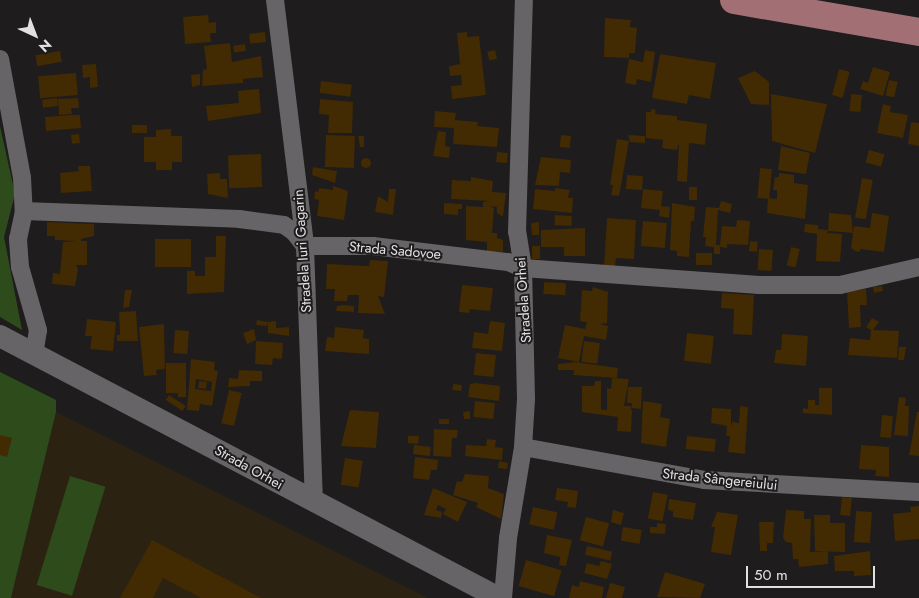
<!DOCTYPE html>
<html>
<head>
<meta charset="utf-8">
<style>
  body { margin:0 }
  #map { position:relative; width:919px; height:598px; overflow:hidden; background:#1e1c1d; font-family:Jost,sans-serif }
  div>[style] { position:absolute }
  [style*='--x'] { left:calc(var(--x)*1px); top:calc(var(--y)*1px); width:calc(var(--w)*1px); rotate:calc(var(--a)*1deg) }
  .education>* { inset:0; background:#2b2212 }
  .green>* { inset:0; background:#2e4c1b; transform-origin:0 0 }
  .building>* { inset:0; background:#422a02; transform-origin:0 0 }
  .round { border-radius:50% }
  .minor>* { height:18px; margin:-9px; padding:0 9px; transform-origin:9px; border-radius:9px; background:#676467 }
  .tertiary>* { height:22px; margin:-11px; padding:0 11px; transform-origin:11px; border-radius:11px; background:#676467 }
  .primary>* { height:28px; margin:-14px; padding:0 14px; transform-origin:14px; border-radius:14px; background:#a16f74 }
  span { translate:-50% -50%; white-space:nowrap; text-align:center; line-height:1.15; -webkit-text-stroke:4px #1e1c1d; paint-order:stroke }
  .street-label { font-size:14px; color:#e2e1e2 }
  .north { position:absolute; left:10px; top:10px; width:50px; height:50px; -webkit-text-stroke:4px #1e1c1d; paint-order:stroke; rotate:137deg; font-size:14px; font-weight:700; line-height:20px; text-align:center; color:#e2e1e2 }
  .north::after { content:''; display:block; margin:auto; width:18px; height:22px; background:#e2e1e2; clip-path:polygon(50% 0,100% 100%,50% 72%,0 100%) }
  .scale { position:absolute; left:746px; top:566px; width:129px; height:22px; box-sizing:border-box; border:2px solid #e2e1e2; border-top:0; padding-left:6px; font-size:15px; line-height:18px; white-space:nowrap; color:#e2e1e2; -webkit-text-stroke:4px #1e1c1d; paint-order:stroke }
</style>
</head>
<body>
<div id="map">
  <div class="education">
    <div style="clip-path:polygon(56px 412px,428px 598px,11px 598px)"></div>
  </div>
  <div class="green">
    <div style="clip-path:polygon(0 126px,15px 194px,4px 237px,22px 330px,0 317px)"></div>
    <div style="clip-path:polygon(0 372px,56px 400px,56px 412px,11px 598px,0 598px)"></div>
    <div style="left:70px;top:476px;width:37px;height:114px;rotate:17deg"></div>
  </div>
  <div class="building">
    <div style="clip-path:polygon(208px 15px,209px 23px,216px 22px,216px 33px,210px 33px,211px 42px,185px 44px,183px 17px)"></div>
    <div style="clip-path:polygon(605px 18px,631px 20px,630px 27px,637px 28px,635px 53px,629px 53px,629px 58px,604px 57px)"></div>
    <div style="left:265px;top:32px;width:10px;height:16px;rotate:84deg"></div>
    <div style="clip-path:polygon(467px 32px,467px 37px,479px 36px,486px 95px,452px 99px,451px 86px,462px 85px,461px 75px,450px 76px,449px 66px,460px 64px,457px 33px)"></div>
    <div style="clip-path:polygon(230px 43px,232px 62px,261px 56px,263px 77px,243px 79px,243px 83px,202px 86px,203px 70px,207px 69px,204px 46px)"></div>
    <div style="left:245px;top:44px;width:7px;height:12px;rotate:82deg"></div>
    <div style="left:495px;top:50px;width:9px;height:8px;rotate:77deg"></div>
    <div style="clip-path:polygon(645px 50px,655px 52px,651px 82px,637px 79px,636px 85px,625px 83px,629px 59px,643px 62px)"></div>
    <div style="left:60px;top:51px;width:11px;height:25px;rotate:80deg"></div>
    <div style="clip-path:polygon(660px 54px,716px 63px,710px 99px,689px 95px,687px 104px,652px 98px)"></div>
    <div style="clip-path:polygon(96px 64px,98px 87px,90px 88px,90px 77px,83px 78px,82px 65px)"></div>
    <div style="clip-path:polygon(873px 67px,890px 72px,883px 96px,860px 89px,863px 81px,868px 83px)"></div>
    <div style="left:839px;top:69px;width:11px;height:27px;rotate:15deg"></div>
    <div style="clip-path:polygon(755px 71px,769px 82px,769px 105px,751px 104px,738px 78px)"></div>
    <div style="left:76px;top:73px;width:22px;height:38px;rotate:85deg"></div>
    <div style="clip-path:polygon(200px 74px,200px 85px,192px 87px,191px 75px)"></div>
    <div style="left:889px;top:80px;width:9px;height:16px;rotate:13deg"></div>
    <div style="left:321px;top:81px;width:31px;height:12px;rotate:7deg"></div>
    <div style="clip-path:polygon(259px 89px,261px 113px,208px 121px,206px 106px,239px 103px,238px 91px)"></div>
    <div style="clip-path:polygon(771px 94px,827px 104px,815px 153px,772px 141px)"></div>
    <div style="left:851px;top:94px;width:11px;height:17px;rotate:5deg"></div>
    <div style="left:57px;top:98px;width:8px;height:15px;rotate:83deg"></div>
    <div style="clip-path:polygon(78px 98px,79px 108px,71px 108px,72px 114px,59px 115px,58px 99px)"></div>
    <div style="clip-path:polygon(320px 99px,353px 102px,352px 133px,328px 133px,329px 115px,319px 114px)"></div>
    <div style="clip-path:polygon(883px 104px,891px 106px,890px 112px,908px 115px,903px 138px,877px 133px)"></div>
    <div style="clip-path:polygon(651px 109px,656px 110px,655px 114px,677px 116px,677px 120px,707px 124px,705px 145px,689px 143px,687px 182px,677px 181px,679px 142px,677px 150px,662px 148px,663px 140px,646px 138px,646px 112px,651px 112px)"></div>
    <div style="clip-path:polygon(435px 111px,456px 113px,455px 120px,478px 122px,477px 126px,499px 128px,497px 147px,453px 144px,454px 128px,434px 127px)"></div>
    <div style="clip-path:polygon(72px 115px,80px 115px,81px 128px,46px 131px,45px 117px)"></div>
    <div style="clip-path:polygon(911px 122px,919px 123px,919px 146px,908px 144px)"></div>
    <div style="left:147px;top:125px;width:8px;height:15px;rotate:90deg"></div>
    <div style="clip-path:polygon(171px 129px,171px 136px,182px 136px,182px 162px,172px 162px,172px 170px,156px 170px,156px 162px,144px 162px,144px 137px,156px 137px,156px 130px)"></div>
    <div style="clip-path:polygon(438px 131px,446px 132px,445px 146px,450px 147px,449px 158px,433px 156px)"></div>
    <div style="left:79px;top:134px;width:9px;height:8px;rotate:84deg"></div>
    <div style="left:326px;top:135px;width:29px;height:32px;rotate:2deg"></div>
    <div style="left:561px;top:135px;width:10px;height:12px;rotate:6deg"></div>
    <div style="clip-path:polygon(628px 135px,645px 136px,645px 143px,630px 142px)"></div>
    <div style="clip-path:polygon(358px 136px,364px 136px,364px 147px,360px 147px)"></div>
    <div style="clip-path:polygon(617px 139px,629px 141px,619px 196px,611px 195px,613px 185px,610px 185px)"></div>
    <div style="clip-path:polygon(781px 146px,810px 153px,806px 174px,778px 170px)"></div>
    <div style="left:869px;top:150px;width:16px;height:13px;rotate:15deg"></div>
    <div style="left:497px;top:152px;width:11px;height:10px;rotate:5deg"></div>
    <div style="left:261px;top:154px;width:33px;height:33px;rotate:88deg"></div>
    <div style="clip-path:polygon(541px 157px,571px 160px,570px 173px,560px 172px,559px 186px,535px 185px)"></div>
    <div class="round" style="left:361px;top:158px;width:10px;height:10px"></div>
    <div style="clip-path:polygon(78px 166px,90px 166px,92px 191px,61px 193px,60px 173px,79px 171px)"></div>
    <div style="clip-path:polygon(313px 167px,337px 171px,335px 183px,312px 175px)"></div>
    <div style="left:760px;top:168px;width:12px;height:30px;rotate:5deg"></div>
    <div style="clip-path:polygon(220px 173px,220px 179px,227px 179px,228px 198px,208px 194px,207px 174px)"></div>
    <div style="clip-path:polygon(779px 173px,794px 175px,794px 183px,808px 185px,805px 219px,767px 213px,768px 198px,777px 199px,777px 190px,773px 190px,775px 177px,779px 177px)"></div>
    <div style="left:627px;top:175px;width:16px;height:14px;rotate:4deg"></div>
    <div style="clip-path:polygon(471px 177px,493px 181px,492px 192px,506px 193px,503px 217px,497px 213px,497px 207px,490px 206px,494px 208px,492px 233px,497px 233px,497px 238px,503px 240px,503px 252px,487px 251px,487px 242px,466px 240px,466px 206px,483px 207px,483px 202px,490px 201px,451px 199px,452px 180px,471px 181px)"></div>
    <div style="left:862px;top:178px;width:11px;height:40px;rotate:10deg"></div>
    <div style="clip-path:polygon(333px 186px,348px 191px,344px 220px,317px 216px,319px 200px,314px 199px,315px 191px,318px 192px,319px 188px,333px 190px)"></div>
    <div style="left:689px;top:187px;width:8px;height:13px"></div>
    <div style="clip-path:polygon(555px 188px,570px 190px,568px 198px,573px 198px,572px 213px,533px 209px,535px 189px,555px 191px)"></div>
    <div style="clip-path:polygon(389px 189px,396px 189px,393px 215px,375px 212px,378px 196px,388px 202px)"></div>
    <div style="clip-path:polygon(643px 189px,663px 191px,661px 206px,670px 207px,669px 218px,659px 216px,660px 210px,641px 208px)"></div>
    <div style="clip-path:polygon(721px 201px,732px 204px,730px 213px,718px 210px,716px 245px,720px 245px,722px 226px,736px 227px,737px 220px,750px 221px,748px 245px,727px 244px,727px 248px,720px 247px,720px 254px,714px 254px,714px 247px,705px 246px,706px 237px,703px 237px,706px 207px,719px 208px)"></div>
    <div style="clip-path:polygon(444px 203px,462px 204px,462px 209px,458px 209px,458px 215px,444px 214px)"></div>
    <div style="clip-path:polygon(672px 203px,695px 207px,694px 221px,691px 221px,689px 257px,677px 256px,677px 251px,670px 250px)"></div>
    <div style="clip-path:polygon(829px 213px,851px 215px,853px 233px,828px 231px)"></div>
    <div style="clip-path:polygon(872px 213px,889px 216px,884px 252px,860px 249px,860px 252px,855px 251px,851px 248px,854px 226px,870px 228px)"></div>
    <div style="left:555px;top:215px;width:17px;height:10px;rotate:3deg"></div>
    <div style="clip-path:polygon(607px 218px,636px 220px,634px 259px,616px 258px,615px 267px,604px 266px)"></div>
    <div style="left:643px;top:221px;width:24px;height:25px;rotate:5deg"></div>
    <div style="clip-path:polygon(47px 222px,94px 224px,94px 236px,81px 239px,81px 241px,87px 241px,87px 265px,76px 265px,78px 269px,75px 286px,52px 284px,53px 273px,60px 274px,63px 242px,76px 241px,55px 240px,55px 236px,47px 236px)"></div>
    <div style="clip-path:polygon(539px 222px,539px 235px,532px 235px,531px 223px)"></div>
    <div style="clip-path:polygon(805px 224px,818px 225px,818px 229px,828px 230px,827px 233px,842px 234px,840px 262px,816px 261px,817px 234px,804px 232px)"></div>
    <div style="clip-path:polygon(585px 228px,585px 256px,564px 256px,564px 247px,541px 247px,541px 230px)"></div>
    <div style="clip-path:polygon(216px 236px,226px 236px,224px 292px,187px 294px,187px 271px,195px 271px,195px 276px,205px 276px,205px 257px,216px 257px)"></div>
    <div style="left:155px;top:239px;width:36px;height:28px"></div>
    <div style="left:750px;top:241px;width:8px;height:10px;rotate:7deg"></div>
    <div style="left:532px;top:246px;width:8px;height:13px"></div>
    <div style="left:791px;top:247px;width:9px;height:19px;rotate:13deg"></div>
    <div style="left:759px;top:249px;width:14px;height:21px;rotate:4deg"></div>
    <div style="left:696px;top:253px;width:16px;height:12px"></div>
    <div style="clip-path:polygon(370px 260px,388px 261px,384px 297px,378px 296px,385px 314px,358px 313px,359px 295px,348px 295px,347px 301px,334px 301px,335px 289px,326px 289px,327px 264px,369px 266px)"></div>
    <div style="left:544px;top:282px;width:22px;height:12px;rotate:3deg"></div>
    <div style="clip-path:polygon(462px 285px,493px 288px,490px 311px,470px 309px,469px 313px,459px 312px)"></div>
    <div style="clip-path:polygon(882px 286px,883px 291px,874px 293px,873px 287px)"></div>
    <div style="clip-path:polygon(593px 287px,608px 292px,607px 323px,600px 324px,608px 326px,606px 340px,584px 336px,579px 362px,558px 358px,565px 325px,585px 329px,587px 322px,590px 323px,580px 321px,582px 290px,592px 291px)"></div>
    <div style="clip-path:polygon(866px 289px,867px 305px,860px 305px,861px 327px,849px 328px,847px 292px)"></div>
    <div style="clip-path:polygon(125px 290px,132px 290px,129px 307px,123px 308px)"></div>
    <div style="clip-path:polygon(722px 293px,754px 295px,752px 335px,733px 334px,734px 309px,721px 308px)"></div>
    <div style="clip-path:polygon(344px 305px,354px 306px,354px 312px,336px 311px,337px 306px)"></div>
    <div style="clip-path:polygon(136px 311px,138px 341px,117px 341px,117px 335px,120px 335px,119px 312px)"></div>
    <div style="clip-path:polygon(872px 318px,879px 322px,873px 330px,899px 331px,897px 358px,848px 355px,850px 338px,870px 340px,871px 330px,866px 327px)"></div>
    <div style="clip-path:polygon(87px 319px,116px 322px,113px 351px,90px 349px,92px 336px,85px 336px)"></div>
    <div style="clip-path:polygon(257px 320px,268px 322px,267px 326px,256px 325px)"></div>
    <div style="clip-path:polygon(276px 321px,276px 328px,289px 327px,289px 336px,268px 333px,268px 322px)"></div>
    <div style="clip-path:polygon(490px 321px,505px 323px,502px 351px,472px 348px,474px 332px,488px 334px)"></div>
    <div style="clip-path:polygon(164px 324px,165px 369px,156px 370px,157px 375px,144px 376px,139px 327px)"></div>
    <div style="clip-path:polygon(335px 327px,364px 330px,363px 338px,369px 339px,369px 354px,325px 351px,327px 337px,334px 338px)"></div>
    <div style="clip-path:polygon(254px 329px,256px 340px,247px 344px,243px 333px)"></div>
    <div style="left:175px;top:330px;width:14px;height:23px;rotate:4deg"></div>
    <div style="left:687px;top:333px;width:27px;height:28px;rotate:6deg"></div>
    <div style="clip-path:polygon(782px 334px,808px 336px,806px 366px,774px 363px,776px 350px,781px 350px)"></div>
    <div style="clip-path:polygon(256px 341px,283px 343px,282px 359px,273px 358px,272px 365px,255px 364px)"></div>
    <div style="left:584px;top:341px;width:16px;height:21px;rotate:7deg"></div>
    <div style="clip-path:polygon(899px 347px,906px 347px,904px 360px,898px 360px)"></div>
    <div style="left:476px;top:353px;width:20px;height:22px;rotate:6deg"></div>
    <div style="clip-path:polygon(evenodd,191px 359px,215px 362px,214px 370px,218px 371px,212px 406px,200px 404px,199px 411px,187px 410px,191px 359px,196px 379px,212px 382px,211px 391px,195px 389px,196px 379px)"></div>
    <div style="clip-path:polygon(575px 362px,618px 368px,617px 378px,573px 375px,574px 370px,558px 370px,558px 364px)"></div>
    <div style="clip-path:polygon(166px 363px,186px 363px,186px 397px,178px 397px,178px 393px,166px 393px)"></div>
    <div style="clip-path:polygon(239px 370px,262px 371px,262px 381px,250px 381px,250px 386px,228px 387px,229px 378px,238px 379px)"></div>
    <div style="clip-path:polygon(612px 378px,629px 379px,624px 406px,630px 406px,632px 411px,631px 432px,617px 431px,618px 417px,582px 412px,582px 386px,594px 386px,595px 381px,601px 381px,601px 409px,607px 410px,607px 388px,611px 389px)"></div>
    <div style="left:199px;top:381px;width:8px;height:7px;rotate:7deg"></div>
    <div style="clip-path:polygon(476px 383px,500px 386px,499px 401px,468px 397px,470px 384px)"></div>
    <div style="left:453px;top:384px;width:9px;height:6px;rotate:6deg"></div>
    <div style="clip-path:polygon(628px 387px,642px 387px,641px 409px,631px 408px,632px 403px,627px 403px)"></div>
    <div style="clip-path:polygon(819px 388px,832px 388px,832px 415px,803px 413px,803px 408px,808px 409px,808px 400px,815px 400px,815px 405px,819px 405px)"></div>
    <div style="left:229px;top:390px;width:13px;height:34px;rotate:13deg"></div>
    <div style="left:169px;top:395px;width:20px;height:6px;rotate:33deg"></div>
    <div style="clip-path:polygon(899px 397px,906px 398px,905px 406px,909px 406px,908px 436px,894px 435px)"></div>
    <div style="left:475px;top:401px;width:20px;height:16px;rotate:6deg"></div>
    <div style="clip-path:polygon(643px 401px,662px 404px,660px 417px,670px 419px,666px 447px,641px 443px)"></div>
    <div style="clip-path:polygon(740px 406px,748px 407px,745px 454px,728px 452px,730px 436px,726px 436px,727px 426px,711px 423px,712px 408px,731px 409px,731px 428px,732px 422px,739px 423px)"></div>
    <div style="clip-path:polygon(350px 410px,379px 412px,376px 448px,341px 446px)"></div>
    <div style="clip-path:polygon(470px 411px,470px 419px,464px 419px,463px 412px)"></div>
    <div style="clip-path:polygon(917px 412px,919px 412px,919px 456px,909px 455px)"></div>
    <div style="left:882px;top:415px;width:11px;height:22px;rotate:5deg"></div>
    <div style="left:449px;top:419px;width:5px;height:10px;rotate:90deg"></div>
    <div style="clip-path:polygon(434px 429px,458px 430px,457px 438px,452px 438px,451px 457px,433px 456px)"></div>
    <div style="clip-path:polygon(0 435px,12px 438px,7px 457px,0 455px)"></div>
    <div style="clip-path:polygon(408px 436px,419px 436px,418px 444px,408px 443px)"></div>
    <div style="left:687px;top:436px;width:29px;height:13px;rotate:6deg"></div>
    <div style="clip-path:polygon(487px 439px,496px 440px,495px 447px,503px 448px,502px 460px,465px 456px,466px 445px,486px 446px)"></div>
    <div style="left:414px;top:445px;width:17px;height:9px;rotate:7deg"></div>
    <div style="clip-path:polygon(861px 445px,889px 447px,889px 477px,875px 476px,876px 470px,859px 469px)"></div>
    <div style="clip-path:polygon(415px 457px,438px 460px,437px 470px,431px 470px,429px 480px,413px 478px)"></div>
    <div style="left:345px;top:458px;width:18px;height:27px;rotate:9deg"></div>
    <div style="clip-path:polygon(499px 461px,508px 463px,507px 469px,498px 468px)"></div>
    <div style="clip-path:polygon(465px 474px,489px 476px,488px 488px,504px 494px,501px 519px,476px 507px,478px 503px,453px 495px,457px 481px,462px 482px)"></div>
    <div style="clip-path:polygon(433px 488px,467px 502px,458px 522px,443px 514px,446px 509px,438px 505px,436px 510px,442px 512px,441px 518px,424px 515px)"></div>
    <div style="clip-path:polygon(557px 488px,578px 491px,576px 508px,567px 507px,568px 502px,555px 500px)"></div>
    <div style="left:653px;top:492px;width:15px;height:27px;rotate:11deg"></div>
    <div style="left:842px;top:497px;width:10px;height:18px;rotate:6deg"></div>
    <div style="clip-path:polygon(669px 499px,696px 503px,693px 520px,673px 517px,673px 511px,668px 510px)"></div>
    <div style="clip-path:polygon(919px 506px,919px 539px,895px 541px,893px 514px,911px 512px,910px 507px)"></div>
    <div style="left:533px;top:507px;width:25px;height:18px;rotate:12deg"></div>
    <div style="clip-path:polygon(613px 510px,624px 513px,621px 525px,611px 522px)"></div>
    <div style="clip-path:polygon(786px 510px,804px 511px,804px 519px,811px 519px,810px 552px,828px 551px,828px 564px,799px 567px,798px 559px,793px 559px,792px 543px,786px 542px,783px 538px)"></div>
    <div style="left:856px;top:511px;width:16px;height:31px;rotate:4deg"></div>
    <div style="clip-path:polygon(717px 512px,738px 515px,731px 555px,711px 552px,715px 527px,711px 527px)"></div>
    <div style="clip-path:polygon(814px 515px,830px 515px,830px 523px,845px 523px,845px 552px,815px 551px)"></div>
    <div style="left:586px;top:517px;width:24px;height:24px;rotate:15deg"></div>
    <div style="clip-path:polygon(759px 522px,774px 522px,773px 543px,767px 543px,767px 551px,760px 551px)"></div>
    <div style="clip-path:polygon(657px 523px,666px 524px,665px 534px,650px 533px,650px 527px,657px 527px)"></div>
    <div style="left:623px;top:527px;width:19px;height:14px;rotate:9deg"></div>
    <div style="clip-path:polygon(547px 535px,572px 540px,566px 566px,559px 565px,560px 557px,544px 553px)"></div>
    <div style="clip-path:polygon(152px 540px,237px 585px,261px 598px,201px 598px,163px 578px,153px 598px,120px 598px)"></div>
    <div style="left:587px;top:546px;width:26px;height:9px;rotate:13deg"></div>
    <div style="clip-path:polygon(870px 551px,871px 575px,854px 576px,854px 571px,835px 571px,834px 556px)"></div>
    <div style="left:526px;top:560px;width:37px;height:27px;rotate:16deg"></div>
    <div style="clip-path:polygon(601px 561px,612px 564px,607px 579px,584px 573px,587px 563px,599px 566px)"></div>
    <div style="clip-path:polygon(665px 572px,705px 584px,700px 598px,657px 597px)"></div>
    <div style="clip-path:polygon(580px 581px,604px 587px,602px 598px,569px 598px,572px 585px,579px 587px)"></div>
    <div style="clip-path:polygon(610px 583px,625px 587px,622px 598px,606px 598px)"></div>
  </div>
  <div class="minor">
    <div style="--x:275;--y:0;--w:248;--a:83"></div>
    <div style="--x:305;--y:246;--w:257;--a:88"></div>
    <div style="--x:0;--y:59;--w:121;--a:79.5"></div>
    <div style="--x:22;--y:178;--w:33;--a:87"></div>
    <div style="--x:24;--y:211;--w:29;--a:102"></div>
    <div style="--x:18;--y:239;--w:28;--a:86"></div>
    <div style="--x:20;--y:267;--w:66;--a:74.1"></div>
    <div style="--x:38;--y:330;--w:24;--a:99"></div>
    <div style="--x:24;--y:211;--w:215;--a:2.1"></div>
    <div style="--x:239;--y:219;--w:45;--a:7.6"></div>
    <div style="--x:284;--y:225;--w:12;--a:35"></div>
    <div style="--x:294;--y:232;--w:18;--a:52"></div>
    <div style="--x:305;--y:246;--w:68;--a:0"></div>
    <div style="--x:373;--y:246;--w:136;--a:6.8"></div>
    <div style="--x:508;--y:262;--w:16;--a:22"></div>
    <div style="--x:523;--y:268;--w:237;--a:4.1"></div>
    <div style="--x:759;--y:285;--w:81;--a:0"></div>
    <div style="--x:840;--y:285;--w:81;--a:-12.8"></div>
    <div style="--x:523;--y:447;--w:184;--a:10.3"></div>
    <div style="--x:704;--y:480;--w:215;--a:3.2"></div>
    <div style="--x:503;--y:598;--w:60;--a:-85.2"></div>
    <div style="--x:508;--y:538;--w:92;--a:-80.6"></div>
    <div style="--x:523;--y:447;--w:48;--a:-86.4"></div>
    <div style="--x:526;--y:399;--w:131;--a:-91.3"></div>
    <div style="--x:523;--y:268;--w:36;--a:-99"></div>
    <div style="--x:517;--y:232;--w:232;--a:-88.3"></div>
  </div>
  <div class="tertiary">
    <div style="--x:0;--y:336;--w:564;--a:27.7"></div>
  </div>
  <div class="primary">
    <div style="--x:734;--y:0;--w:188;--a:9.8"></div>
  </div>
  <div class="street-label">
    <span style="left:395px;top:250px;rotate:5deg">Strada Sadovoe</span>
    <span style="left:302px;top:251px;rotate:-94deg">Stradela Iuri Gagarin</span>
    <span style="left:523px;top:300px;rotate:-94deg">Stradela Orhei</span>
    <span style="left:249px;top:467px;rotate:29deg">Strada Orhei</span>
    <span style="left:720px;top:479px;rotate:6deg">Strada Sângereiului</span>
  </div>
  <div class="north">N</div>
  <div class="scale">50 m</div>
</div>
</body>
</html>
